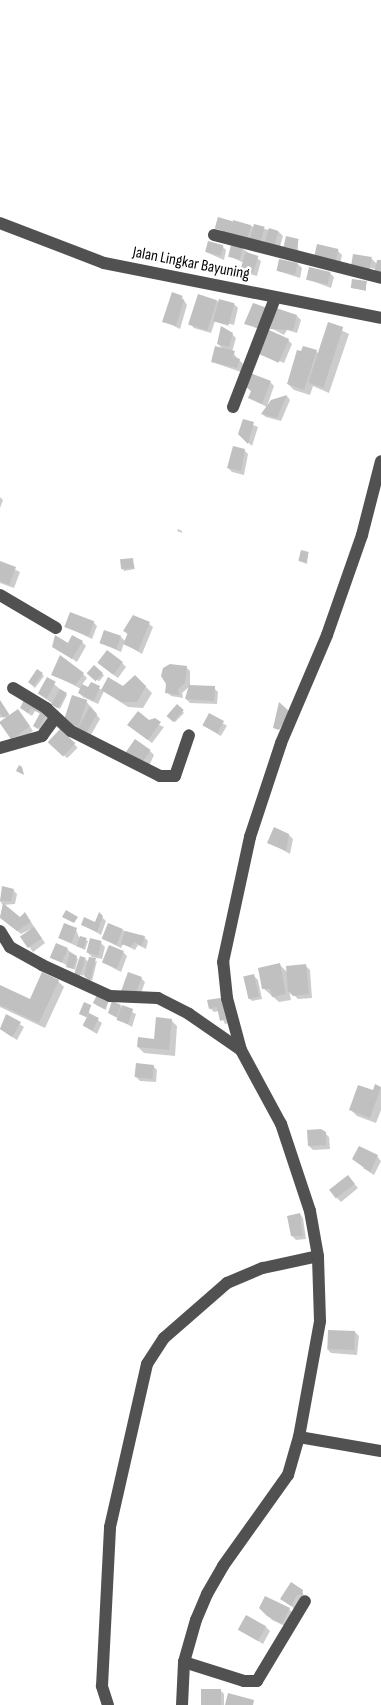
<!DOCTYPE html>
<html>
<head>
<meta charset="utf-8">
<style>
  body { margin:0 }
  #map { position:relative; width:381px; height:1705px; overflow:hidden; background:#fff; font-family:"Sofia Sans Condensed",sans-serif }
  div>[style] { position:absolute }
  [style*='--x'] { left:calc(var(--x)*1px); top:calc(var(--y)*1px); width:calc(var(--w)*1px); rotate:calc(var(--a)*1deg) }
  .shadow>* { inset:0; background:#0003; transform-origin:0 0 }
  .building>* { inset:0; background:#c0c0c0; transform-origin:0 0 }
  .minor>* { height:12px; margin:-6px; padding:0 6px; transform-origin:6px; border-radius:6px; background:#515151 }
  span { translate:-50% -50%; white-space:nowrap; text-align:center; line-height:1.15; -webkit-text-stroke:5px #fff; paint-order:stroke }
  .street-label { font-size:16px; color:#000 }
</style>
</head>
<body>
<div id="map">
  <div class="shadow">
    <div style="clip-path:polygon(231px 222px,279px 232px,283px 236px,279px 250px,220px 233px)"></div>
    <div style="clip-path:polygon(298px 240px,298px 251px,287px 248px)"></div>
    <div style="clip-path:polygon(222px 246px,226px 250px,224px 260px,206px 252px)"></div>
    <div style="clip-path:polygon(243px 249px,261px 261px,257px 276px,246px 273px,242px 269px,244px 263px,229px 256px)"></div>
    <div style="clip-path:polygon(338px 251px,342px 255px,340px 264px,320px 260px)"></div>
    <div style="clip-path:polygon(evenodd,354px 255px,371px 258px,377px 264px,381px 262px,381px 278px,375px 273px,356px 270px,352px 266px,354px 255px,355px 266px,376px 269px,376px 272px,355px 269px,355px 266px)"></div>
    <div style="clip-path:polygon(298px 264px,302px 268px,300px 278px,278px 271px)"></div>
    <div style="clip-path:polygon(330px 273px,334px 277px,331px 288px,307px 279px)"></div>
    <div style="clip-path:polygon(366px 282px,366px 291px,352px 288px)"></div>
    <div style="clip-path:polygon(172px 294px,182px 297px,187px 305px,180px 329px,164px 321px)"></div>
    <div style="clip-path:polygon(216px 301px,234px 304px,238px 308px,234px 325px,218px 321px,233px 328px,215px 321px,211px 333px,194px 328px,190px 324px)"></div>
    <div style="clip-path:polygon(254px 305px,264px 332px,246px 323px)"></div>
    <div style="clip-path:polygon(297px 316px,301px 320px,297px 333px,287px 330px,284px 335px,271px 328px)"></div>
    <div style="clip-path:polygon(329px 324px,349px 334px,329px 393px,313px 386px,310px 395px,294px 390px,288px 384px,316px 351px,319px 354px)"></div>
    <div style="clip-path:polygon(232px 334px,236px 338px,232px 352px,243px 364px,241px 372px,212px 362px,224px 350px,218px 344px)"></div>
    <div style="clip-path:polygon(288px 340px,292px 344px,284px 363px,261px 353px)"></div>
    <div style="clip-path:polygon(270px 382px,274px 386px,267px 406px,272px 401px,287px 396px,290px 400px,281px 421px,266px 417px,262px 414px,267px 407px,249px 398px)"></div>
    <div style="clip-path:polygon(244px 421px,258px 427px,252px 446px,239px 434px)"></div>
    <div style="clip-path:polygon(244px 450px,248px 454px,244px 475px,232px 472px,228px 468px)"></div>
    <div style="clip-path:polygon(0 497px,3px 500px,0 508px)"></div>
    <div style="clip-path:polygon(178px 529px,182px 531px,182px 533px,177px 531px)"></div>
    <div style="clip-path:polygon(308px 554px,307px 564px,299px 561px)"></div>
    <div style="clip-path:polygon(132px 559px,135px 569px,124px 571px,123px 569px)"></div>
    <div style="clip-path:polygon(0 562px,20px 572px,14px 588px,0 583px)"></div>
    <div style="clip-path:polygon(93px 622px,97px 626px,92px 639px,65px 626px)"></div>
    <div style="clip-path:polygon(149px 624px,153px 627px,142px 654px,124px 643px,121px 652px,101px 643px,121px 637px,126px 642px,128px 635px,124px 631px)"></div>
    <div style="clip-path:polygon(55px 637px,68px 644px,82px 642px,86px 646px,77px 662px,54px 647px)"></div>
    <div style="clip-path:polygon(122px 663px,126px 667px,118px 678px,103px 667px)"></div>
    <div style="left:94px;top:667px;width:13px;height:8px;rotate:39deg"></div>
    <div style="clip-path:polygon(186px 667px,190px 671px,190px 686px,182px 693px,183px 698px,171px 696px,167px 692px)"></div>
    <div style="clip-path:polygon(38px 670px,44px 676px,35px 688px,29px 682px)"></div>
    <div style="clip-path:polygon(53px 674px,83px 674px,87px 678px,81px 686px,89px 689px,91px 684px,102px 690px,124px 688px,135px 676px,152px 693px,143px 708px,128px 707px,104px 691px,98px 704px,83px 697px,79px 693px,81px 689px)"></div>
    <div style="clip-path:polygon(48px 679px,67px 695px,60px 709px,39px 694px)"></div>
    <div style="clip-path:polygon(214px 688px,218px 692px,217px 704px,190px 703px,186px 699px)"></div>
    <div style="clip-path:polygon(0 701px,10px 716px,22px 715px,33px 731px,17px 743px,7px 719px,4px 716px,0 718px)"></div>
    <div style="clip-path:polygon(86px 701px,100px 719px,88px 740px,68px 724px)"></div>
    <div style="clip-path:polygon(25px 702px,50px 718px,43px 732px,35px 726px,41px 714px,35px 711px,32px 716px,26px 712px,22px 708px)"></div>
    <div style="left:177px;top:706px;width:10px;height:13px;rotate:45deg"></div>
    <div style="left:209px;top:715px;width:21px;height:12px;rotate:31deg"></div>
    <div style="clip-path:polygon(149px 721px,164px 727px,152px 743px,133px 729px)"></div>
    <div style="left:60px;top:730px;width:25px;height:15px;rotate:45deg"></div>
    <div style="clip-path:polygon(150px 751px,154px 755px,148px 768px,127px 753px)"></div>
    <div style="clip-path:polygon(289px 835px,293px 839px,290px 854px,269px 842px)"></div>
    <div style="clip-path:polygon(13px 890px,17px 894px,15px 904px,3px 905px,0 901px)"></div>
    <div style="clip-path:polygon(3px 905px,21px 919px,25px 913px,45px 943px,33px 952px,22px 937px,31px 929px,21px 934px,0 917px)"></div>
    <div style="clip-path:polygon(99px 914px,106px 921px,101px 935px,82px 924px,95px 923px)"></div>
    <div style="clip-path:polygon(65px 924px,76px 930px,79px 937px,88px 941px,85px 950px,59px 938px)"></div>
    <div style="clip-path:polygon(122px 930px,144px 937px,148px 941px,146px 949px,138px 945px,135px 950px,123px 944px,121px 948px,103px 939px)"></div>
    <div style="clip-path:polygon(101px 943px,105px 947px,102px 959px,92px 957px,88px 953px)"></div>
    <div style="clip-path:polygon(67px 949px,78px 959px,75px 970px,52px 957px)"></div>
    <div style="clip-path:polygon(123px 952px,127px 956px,121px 972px,104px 963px)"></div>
    <div style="clip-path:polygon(86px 959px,89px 963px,97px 961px,92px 981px,84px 974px,83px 976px,76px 973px)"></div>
    <div style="clip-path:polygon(279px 964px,288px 973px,306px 966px,310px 970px,312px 998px,298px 999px,289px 990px,291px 1000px,279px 1002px,263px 988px)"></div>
    <div style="clip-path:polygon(254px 976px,258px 980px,262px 999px,252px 1001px,248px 997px)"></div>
    <div style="clip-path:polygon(141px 978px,145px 982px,140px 996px,125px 998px)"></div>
    <div style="clip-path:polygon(58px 981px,64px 987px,45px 1028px,0 1007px,0 986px,31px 1000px)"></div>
    <div style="clip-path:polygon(108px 1002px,106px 1010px,96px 1005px)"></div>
    <div style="clip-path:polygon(223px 1002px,230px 1023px,225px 1024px,219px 1011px,214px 1012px,210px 1008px)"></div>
    <div style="clip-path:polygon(90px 1006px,89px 1014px,102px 1023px,97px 1034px,84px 1026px,88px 1018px,82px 1015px)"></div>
    <div style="clip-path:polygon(120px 1006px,136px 1014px,132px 1027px,109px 1013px)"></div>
    <div style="clip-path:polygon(6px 1016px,24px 1027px,17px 1040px,0 1029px)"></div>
    <div style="clip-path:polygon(171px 1020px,177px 1026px,175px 1056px,144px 1053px,138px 1047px,156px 1040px)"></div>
    <div style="clip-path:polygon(153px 1066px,157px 1070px,156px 1082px,140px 1081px,136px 1077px)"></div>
    <div style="clip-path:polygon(376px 1086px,381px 1088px,381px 1110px,376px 1123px,357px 1116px,351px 1110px,374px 1092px)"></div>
    <div style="clip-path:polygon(325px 1133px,329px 1137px,330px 1149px,313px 1150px,309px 1146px)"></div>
    <div style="clip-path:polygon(377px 1156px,381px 1161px,374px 1175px,363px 1168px)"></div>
    <div style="clip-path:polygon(351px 1180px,358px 1188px,341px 1202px,337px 1198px)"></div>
    <div style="clip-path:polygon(300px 1214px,303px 1218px,306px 1239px,296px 1240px,292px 1236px)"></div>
    <div style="clip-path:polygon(355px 1332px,359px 1336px,357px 1355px,331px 1353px,327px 1349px)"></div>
    <div style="clip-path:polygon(302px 1591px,305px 1599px,295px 1609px,282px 1599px)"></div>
    <div style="clip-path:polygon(261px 1608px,289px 1609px,293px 1613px,287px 1627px,272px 1620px)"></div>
    <div style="clip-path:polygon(266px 1627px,270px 1631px,263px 1644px,239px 1629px)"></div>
    <div style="clip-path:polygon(220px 1690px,224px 1694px,224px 1705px,202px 1705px)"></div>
  </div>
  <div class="building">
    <div style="left:218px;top:217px;width:15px;height:12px;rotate:16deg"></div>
    <div style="left:233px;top:220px;width:19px;height:17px;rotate:16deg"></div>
    <div style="left:254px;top:224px;width:11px;height:16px;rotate:15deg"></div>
    <div style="left:269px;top:228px;width:10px;height:16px;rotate:17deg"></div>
    <div style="left:286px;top:236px;width:13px;height:11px;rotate:13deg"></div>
    <div style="left:208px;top:241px;width:16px;height:11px;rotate:15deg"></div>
    <div style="left:317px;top:244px;width:22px;height:12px;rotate:13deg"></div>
    <div style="left:231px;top:245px;width:12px;height:12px;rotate:14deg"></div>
    <div style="left:246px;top:252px;width:13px;height:18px;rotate:18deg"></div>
    <div style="left:353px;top:254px;width:19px;height:13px;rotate:9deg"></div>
    <div style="left:279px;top:259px;width:19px;height:12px;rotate:12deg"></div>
    <div style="clip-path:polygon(377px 260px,381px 260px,381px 275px,374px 274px)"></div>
    <div style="left:309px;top:267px;width:22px;height:13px;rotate:13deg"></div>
    <div style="left:352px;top:279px;width:15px;height:9px;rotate:8deg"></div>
    <div style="clip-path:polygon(172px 292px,183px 296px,180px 299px,184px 300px,176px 326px,162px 322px)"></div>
    <div style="left:198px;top:294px;width:20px;height:32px;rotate:18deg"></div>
    <div style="left:219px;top:299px;width:16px;height:23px;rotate:15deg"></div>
    <div style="clip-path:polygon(253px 303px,267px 308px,261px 329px,244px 324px)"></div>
    <div style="clip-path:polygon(276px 308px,297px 315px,293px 330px,270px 329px)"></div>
    <div style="left:328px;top:322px;width:16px;height:64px;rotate:18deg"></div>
    <div style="clip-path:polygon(221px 326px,233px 333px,229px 347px,217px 344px)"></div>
    <div style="left:269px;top:330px;width:22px;height:26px;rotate:24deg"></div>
    <div style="clip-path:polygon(215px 346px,235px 351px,233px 357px,240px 359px,237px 368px,211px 362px)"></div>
    <div style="clip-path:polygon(303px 346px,317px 350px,304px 390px,287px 384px,297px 350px,301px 351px)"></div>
    <div style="clip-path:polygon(250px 373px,271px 381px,262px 404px,248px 398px,251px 391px,245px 386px)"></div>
    <div style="clip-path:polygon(287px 395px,277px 418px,261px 414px,271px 400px)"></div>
    <div style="clip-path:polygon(243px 419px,254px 422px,248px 444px,238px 434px)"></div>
    <div style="clip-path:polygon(233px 446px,245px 449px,241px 471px,227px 468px)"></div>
    <div style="left:301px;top:550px;width:8px;height:11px;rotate:14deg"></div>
    <div style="left:133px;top:558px;width:10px;height:13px;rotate:84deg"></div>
    <div style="clip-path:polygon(0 561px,16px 567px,9px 585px,0 581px)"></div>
    <div style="left:70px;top:612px;width:26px;height:16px;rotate:21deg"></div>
    <div style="clip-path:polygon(133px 615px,150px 622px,138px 651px,123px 644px,128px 633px,123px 631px)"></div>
    <div style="left:104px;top:630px;width:18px;height:14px;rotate:19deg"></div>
    <div style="clip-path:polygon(55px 635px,68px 643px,72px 635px,83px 641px,72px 659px,52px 647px)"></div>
    <div style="left:107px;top:650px;width:20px;height:16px;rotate:37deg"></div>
    <div style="clip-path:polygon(60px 655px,84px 673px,75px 685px,51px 675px)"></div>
    <div style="clip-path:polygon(170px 664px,187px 666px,185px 683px,178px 689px,179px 695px,165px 693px,166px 684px,161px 676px,163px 668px)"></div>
    <div style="left:94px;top:665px;width:12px;height:11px;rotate:42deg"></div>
    <div style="left:37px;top:669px;width:7px;height:16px;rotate:34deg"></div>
    <div style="clip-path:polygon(135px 675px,146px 686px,137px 702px,121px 702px,101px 690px,108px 677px,123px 686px)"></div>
    <div style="left:47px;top:677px;width:10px;height:19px;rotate:29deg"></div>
    <div style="clip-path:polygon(91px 682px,100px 686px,94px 701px,78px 693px,82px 684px,88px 687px)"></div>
    <div style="clip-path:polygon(189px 685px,215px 686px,214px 701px,185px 699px)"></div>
    <div style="left:60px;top:689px;width:8px;height:18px;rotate:30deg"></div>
    <div style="left:72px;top:695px;width:16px;height:28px;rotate:18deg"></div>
    <div style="clip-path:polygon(0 700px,9px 714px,3px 718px,0 713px)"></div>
    <div style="clip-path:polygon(24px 700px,47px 713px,38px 729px,33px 726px,40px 713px,31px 708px,28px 713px,20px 708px)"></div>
    <div style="clip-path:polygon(279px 702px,290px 712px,279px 730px,273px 728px)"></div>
    <div style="left:177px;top:704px;width:9px;height:16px;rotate:41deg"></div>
    <div style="clip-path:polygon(90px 706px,97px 714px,84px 737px,76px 732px)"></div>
    <div style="left:18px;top:709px;width:21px;height:23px;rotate:55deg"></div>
    <div style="clip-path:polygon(138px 711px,149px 720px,155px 718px,161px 722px,148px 740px,127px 725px)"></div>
    <div style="left:209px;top:713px;width:17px;height:14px;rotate:28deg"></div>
    <div style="left:60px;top:729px;width:21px;height:18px;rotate:43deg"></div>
    <div style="left:135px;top:739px;width:19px;height:17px;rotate:35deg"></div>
    <div style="clip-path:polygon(19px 765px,22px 767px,24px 775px,16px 771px)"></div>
    <div style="clip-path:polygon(274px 827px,289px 834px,286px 851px,267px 843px)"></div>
    <div style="clip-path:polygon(2px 886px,14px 889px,11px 901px,0 901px)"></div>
    <div style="clip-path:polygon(3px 903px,20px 917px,25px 912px,31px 922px,17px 931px,0 918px)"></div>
    <div style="clip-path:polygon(66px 910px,78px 917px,74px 923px,62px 917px)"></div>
    <div style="clip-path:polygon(99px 912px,103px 916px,97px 932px,81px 925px,84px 917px,95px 922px)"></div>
    <div style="left:64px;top:923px;width:14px;height:16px;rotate:21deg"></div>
    <div style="left:108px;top:923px;width:16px;height:17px;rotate:22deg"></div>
    <div style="left:34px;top:927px;width:14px;height:17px;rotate:56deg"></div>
    <div style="clip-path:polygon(125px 931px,145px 936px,142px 946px,134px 942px,131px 947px,121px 944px)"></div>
    <div style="left:80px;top:936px;width:7px;height:11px;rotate:16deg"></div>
    <div style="left:90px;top:938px;width:12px;height:15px;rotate:14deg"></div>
    <div style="left:56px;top:943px;width:13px;height:16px;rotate:23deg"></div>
    <div style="left:109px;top:945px;width:16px;height:19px;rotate:22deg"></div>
    <div style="clip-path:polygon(70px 952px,77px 956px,73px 969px,66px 967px)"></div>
    <div style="left:80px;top:956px;width:6px;height:19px;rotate:18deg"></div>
    <div style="clip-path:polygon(89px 957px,96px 958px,90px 981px,84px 976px)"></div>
    <div style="clip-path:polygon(280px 963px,286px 994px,272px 997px,270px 989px,262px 989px,258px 968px)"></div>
    <div style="clip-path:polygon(306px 964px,309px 994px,293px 996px,288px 991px,286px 966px)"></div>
    <div style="clip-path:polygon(42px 972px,59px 980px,39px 1023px,0 1005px,0 985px,30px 999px)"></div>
    <div style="clip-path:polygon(128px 972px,142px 977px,136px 992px,120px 994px)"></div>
    <div style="left:254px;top:974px;width:23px;height:11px;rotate:77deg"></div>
    <div style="left:97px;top:995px;width:13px;height:9px;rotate:27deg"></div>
    <div style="clip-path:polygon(220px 998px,224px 1001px,227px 1019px,220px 1021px,217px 1007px,209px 1009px,207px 1000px)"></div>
    <div style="clip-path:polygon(112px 1001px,121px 1005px,116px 1017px,108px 1013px)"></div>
    <div style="left:84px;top:1002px;width:8px;height:13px;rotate:23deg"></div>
    <div style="left:122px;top:1005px;width:12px;height:16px;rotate:20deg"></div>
    <div style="left:89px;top:1013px;width:11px;height:14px;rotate:27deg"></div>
    <div style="clip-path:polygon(6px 1014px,21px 1022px,12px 1037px,0 1029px)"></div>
    <div style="clip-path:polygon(156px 1017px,172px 1019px,169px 1050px,137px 1047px,138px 1037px,154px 1039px)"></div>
    <div style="left:136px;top:1063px;width:18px;height:14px;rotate:6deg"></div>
    <div style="clip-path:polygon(375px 1084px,381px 1087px,370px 1118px,349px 1110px,358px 1085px,373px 1090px)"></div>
    <div style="clip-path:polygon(321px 1129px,326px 1132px,326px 1145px,308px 1146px,307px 1130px)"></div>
    <div style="clip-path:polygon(359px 1146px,378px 1155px,370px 1172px,352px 1159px)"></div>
    <div style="left:348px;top:1175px;width:11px;height:24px;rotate:52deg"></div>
    <div style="clip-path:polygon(300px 1213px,303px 1236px,291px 1236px,287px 1216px)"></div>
    <div style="left:328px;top:1330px;width:27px;height:19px;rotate:2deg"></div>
    <div style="clip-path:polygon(291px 1582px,303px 1590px,302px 1595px,297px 1595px,291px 1606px,280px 1599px)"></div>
    <div style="clip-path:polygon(265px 1596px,290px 1608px,282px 1624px,267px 1616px,259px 1608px)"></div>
    <div style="left:246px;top:1615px;width:23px;height:17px;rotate:29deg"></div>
    <div style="left:201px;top:1689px;width:20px;height:16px"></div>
    <div style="clip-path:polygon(228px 1693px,254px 1700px,253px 1705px,225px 1705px)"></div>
  </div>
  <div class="minor">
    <div style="--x:0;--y:223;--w:111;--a:21"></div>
    <div style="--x:104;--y:263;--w:282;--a:11.2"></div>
    <div style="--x:214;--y:235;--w:172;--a:14.4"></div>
    <div style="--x:233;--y:407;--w:117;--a:-68.9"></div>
    <div style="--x:0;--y:595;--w:65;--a:30.5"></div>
    <div style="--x:13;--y:688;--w:39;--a:31"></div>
    <div style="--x:46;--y:708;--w:34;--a:43"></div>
    <div style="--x:71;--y:731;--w:100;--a:26.8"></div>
    <div style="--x:160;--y:776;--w:15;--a:0"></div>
    <div style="--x:175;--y:776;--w:43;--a:-71.1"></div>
    <div style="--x:0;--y:748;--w:44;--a:-15.9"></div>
    <div style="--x:42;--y:736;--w:22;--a:-54"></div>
    <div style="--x:0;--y:931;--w:19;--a:58"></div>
    <div style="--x:10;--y:947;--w:37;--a:29"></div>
    <div style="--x:42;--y:965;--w:75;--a:24.5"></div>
    <div style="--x:110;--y:996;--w:48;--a:2.4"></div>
    <div style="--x:158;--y:998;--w:35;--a:27"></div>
    <div style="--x:189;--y:1014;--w:63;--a:34.7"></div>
    <div style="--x:299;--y:1437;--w:83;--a:9.7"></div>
    <div style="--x:184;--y:1662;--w:63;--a:17.6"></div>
    <div style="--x:244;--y:1681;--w:13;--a:0"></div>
    <div style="--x:257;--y:1681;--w:93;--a:-59"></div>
    <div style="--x:108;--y:1705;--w:20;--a:-108"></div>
    <div style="--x:102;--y:1686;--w:159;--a:-87.1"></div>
    <div style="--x:110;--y:1527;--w:167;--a:-77.2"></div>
    <div style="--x:147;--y:1364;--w:31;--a:-57"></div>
    <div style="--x:164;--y:1338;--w:84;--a:-41.1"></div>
    <div style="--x:227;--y:1283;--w:39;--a:-23"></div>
    <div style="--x:263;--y:1268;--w:56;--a:-12.3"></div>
    <div style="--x:182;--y:1705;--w:43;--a:-87.3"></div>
    <div style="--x:184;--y:1662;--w:44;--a:-74.1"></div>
    <div style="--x:196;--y:1620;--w:28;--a:-67"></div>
    <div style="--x:207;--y:1594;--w:32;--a:-60"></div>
    <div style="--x:223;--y:1566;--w:112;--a:-54.5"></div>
    <div style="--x:288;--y:1475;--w:40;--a:-74"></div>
    <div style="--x:299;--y:1437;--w:118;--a:-79.7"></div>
    <div style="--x:320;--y:1321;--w:65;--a:-91.8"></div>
    <div style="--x:318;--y:1256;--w:46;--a:-100.1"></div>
    <div style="--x:310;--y:1211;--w:92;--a:-108.4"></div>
    <div style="--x:281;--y:1124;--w:84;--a:-118.4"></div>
    <div style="--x:241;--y:1050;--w:54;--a:-105.1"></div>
    <div style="--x:227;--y:998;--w:36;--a:-96"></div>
    <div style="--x:223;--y:962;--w:128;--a:-77.8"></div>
    <div style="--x:250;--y:837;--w:99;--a:-71.7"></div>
    <div style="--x:281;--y:743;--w:117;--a:-66.9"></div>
    <div style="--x:327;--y:635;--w:106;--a:-70.7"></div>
    <div style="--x:362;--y:535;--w:76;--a:-75.6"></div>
  </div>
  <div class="street-label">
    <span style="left:191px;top:264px;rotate:11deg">Jalan Lingkar Bayuning</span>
  </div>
</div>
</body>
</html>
